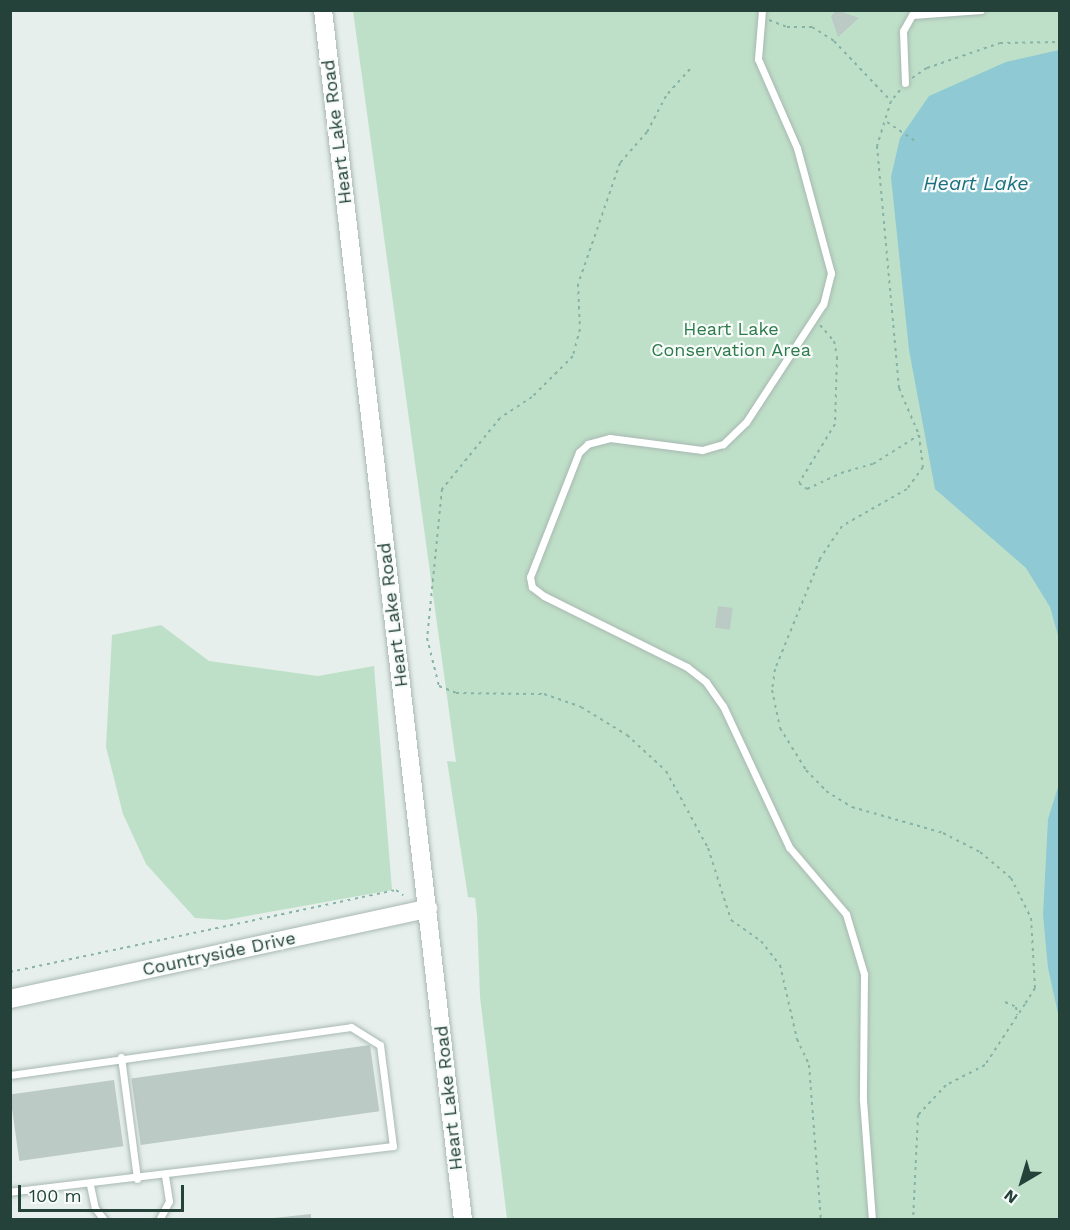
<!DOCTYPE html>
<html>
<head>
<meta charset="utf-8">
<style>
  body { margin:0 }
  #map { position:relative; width:1070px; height:1230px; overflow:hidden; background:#e6efeb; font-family:"Work Sans",sans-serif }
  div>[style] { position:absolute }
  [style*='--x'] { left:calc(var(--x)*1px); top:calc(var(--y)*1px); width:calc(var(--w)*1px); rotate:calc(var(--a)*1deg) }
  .green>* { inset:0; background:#bfe0c8 }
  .water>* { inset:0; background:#8ec9d4 }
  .building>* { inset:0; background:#bbcac4; transform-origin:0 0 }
  .path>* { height:2px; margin-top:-1px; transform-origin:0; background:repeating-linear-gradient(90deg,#86b3a5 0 3px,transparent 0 7.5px) }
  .roads { filter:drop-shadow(0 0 2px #a8b8b2) drop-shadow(0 0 2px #a8b8b2) }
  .lane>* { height:7px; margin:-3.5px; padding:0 3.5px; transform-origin:3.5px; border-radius:3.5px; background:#fff }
  .secondary>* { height:18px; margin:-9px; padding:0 9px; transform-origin:9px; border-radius:9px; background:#fff }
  span { translate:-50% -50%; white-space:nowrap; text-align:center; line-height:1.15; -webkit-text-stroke:4.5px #f7fbf9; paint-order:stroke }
  .street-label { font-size:18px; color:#24423a }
  .park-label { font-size:18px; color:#2d7a4b }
  .water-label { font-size:20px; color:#1c6f80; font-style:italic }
  .frame { position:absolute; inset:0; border:12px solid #24423a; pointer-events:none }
  .north { position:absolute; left:992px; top:1152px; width:60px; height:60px; -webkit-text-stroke:4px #f7fbf9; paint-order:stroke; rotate:218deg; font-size:16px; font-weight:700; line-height:24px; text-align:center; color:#24423a }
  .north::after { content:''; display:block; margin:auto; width:21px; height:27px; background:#24423a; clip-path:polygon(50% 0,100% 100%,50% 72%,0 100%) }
  .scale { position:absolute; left:18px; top:1185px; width:166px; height:27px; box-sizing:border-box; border:3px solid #24423a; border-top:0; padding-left:8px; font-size:18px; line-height:21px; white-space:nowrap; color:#24423a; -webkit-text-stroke:4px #f7fbf9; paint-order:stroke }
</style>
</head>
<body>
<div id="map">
  <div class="green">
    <div style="clip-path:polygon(353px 11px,1059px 11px,1059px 1219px,507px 1219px,480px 997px,477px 915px,475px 898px,468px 897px,447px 761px,456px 762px)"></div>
    <div style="clip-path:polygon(161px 625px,209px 661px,318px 676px,374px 666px,392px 890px,225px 920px,195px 918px,146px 864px,123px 814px,106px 747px,112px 635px)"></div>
  </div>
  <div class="water">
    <div style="clip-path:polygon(1059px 50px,1060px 50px,1059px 639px,1050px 607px,1026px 568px,935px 489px,909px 350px,891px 177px,900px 138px,929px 96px,1006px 62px)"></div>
    <div style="clip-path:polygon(1059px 784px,1059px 1018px,1048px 968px,1043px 915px,1048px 819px)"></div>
  </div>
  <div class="building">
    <div style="clip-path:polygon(837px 10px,859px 18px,838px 37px,831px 16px)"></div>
    <div style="left:718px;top:606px;width:15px;height:22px;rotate:8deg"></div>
    <div style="left:370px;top:1045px;width:67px;height:241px;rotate:82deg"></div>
    <div style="left:114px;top:1080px;width:67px;height:105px;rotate:82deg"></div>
    <div style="clip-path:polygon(311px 1214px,311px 1220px,274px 1220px,274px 1218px)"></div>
  </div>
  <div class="path">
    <div style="--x:769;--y:20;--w:19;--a:21"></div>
    <div style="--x:787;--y:27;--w:25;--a:0"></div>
    <div style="--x:812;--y:27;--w:26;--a:32"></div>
    <div style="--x:834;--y:41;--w:83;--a:46.5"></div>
    <div style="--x:690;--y:69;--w:36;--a:132"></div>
    <div style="--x:666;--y:96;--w:41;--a:117.8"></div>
    <div style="--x:647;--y:132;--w:41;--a:131.1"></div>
    <div style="--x:620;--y:163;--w:128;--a:109.1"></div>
    <div style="--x:578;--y:284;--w:45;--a:87.5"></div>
    <div style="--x:580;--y:329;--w:28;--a:105"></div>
    <div style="--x:573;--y:356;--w:58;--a:135"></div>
    <div style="--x:532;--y:397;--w:38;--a:147"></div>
    <div style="--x:500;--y:418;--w:92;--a:129.2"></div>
    <div style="--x:442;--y:489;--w:150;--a:95.7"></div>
    <div style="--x:427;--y:638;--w:49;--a:76"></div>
    <div style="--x:439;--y:686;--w:18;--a:22"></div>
    <div style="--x:456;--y:693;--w:88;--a:0.7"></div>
    <div style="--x:544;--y:694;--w:39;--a:19"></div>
    <div style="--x:581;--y:707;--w:54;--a:31.3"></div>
    <div style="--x:627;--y:735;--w:53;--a:42.7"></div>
    <div style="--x:666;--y:771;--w:88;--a:61.4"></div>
    <div style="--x:708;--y:848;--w:76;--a:72.3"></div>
    <div style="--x:731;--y:920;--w:37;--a:35"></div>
    <div style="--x:761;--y:941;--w:31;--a:52"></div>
    <div style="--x:780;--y:965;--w:76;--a:77.1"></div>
    <div style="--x:797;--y:1039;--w:29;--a:65"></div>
    <div style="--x:809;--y:1065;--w:155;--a:85.6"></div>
    <div style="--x:912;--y:78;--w:18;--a:-34"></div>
    <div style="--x:927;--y:68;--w:77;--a:-18.9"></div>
    <div style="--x:1000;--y:43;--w:60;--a:-1"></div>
    <div style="--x:900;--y:90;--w:14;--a:129"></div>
    <div style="--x:891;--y:101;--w:47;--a:107.3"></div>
    <div style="--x:877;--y:146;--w:243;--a:84.8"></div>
    <div style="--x:899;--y:388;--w:51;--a:66.9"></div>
    <div style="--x:919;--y:435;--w:32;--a:83"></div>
    <div style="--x:923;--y:467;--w:27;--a:126"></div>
    <div style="--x:907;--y:489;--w:75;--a:150.4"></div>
    <div style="--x:842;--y:526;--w:40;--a:124"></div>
    <div style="--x:820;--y:559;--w:119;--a:112.2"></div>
    <div style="--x:775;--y:669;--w:21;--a:98"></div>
    <div style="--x:772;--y:690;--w:39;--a:78"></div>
    <div style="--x:780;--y:728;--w:49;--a:58.2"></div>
    <div style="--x:806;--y:770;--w:29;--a:46"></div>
    <div style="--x:826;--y:791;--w:31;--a:32"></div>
    <div style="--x:852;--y:807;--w:95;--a:15.9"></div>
    <div style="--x:943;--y:833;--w:42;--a:27.2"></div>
    <div style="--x:980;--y:852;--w:40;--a:40"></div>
    <div style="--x:1011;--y:878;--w:45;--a:63.4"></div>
    <div style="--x:1031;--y:918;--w:70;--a:86.7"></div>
    <div style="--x:1035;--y:988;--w:19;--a:122"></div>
    <div style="--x:1025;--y:1004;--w:73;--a:123.3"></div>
    <div style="--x:985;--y:1065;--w:44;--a:152.9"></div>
    <div style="--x:946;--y:1085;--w:41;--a:133"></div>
    <div style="--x:918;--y:1115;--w:105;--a:92.7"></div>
    <div style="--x:887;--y:122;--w:36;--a:34"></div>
    <div style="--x:820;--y:325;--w:21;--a:49"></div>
    <div style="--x:834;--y:341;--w:16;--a:79"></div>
    <div style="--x:837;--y:357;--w:67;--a:91.7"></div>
    <div style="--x:835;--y:424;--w:69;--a:121.4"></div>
    <div style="--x:799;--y:483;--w:10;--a:37"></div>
    <div style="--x:807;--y:489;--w:38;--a:-25"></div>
    <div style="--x:841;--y:473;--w:33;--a:-16"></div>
    <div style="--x:873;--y:464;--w:54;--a:-32.2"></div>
    <div style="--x:10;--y:972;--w:395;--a:-12"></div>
    <div style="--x:396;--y:890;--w:9;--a:36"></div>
    <div style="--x:1005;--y:1002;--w:12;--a:24"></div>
    <div style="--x:1016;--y:1007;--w:8;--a:83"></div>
  </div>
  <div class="roads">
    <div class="lane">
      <div style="--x:762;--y:10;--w:49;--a:94.7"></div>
      <div style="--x:758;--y:59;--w:97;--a:66.3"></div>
      <div style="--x:797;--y:148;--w:130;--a:74.8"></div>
      <div style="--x:831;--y:273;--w:32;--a:104"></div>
      <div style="--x:823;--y:304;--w:141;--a:123.1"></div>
      <div style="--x:746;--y:422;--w:32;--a:136"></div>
      <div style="--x:723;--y:444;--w:22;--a:164"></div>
      <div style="--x:702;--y:450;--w:93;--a:-172.6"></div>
      <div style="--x:610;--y:438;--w:23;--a:165"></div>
      <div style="--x:588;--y:444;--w:12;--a:138"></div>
      <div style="--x:579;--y:452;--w:134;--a:111.4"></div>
      <div style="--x:530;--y:577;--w:10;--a:79"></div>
      <div style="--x:532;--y:587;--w:15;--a:37"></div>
      <div style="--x:544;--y:596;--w:160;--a:26.4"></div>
      <div style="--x:687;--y:667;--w:24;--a:38"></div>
      <div style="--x:706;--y:682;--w:29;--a:55"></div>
      <div style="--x:723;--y:706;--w:156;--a:64.9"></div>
      <div style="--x:789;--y:847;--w:88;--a:49.6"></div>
      <div style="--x:846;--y:914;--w:63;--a:73.3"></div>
      <div style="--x:864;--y:974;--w:126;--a:90.5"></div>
      <div style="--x:863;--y:1100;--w:120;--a:85.7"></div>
      <div style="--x:905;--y:83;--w:52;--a:-92.2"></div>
      <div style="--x:903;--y:31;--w:18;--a:-61"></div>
      <div style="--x:912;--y:15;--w:69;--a:-4.1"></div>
      <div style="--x:121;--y:1057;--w:123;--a:82.5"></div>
      <div style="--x:10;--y:1075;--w:344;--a:-8"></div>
      <div style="--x:351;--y:1027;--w:34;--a:32"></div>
      <div style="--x:380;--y:1045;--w:102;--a:82.7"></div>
      <div style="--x:393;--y:1146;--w:386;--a:173.2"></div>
      <div style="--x:90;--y:1185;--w:24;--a:78"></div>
      <div style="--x:95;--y:1208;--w:15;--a:53"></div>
      <div style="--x:159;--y:1220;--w:21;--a:-62"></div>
      <div style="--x:169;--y:1201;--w:26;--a:-99"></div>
    </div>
    <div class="secondary">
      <div style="--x:323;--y:10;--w:1218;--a:83.4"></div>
      <div style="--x:10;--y:999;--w:428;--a:-12.2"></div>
    </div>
  </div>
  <div class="street-label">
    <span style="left:337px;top:132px;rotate:-97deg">Heart Lake Road</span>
    <span style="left:393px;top:615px;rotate:-97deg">Heart Lake Road</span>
    <span style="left:219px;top:954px;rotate:-12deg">Countryside Drive</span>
    <span style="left:449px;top:1098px;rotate:-96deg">Heart Lake Road</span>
  </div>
  <div class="park-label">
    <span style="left:731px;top:340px">Heart Lake<br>Conservation Area</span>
  </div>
  <div class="water-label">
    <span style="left:976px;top:183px">Heart Lake</span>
  </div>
  <div class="frame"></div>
  <div class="north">N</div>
  <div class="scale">100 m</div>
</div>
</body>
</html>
